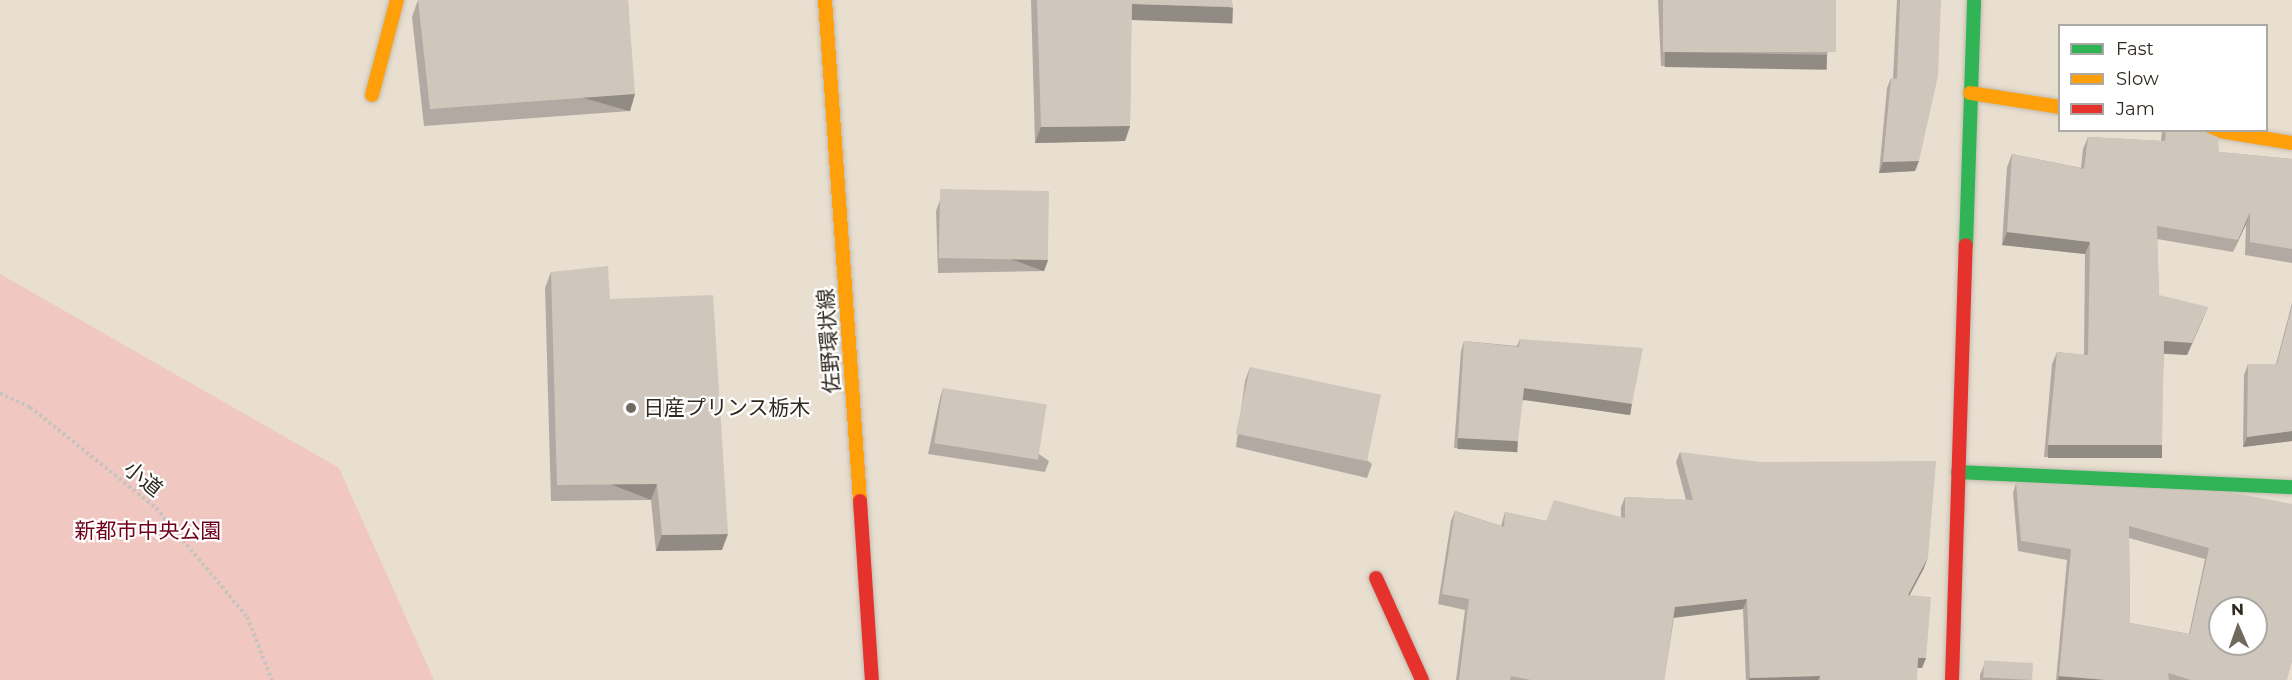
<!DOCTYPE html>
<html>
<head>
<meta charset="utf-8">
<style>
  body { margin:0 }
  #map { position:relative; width:2292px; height:680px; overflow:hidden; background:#e8dfd0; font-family:Montserrat,"Noto Sans JP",sans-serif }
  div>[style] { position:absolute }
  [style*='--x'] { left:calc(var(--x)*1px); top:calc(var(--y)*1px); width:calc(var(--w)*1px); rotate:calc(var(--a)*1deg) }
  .green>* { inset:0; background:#f0c7c1 }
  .path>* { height:4px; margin-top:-2px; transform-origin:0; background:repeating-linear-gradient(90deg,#c7c3be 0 3px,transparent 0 6px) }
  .roads { filter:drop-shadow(0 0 2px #c3bcb0) drop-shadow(0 0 2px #c3bcb0) }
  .fast>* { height:14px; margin:-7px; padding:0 7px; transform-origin:7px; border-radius:7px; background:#30b455 }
  .slow>* { height:14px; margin:-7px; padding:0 7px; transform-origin:7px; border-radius:7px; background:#ff9f0a }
  .jam>* { height:14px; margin:-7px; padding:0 7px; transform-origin:7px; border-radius:7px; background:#e5322d }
  .wall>* { inset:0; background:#b2aaa2 }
  .shaded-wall>* { inset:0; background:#918b84; transform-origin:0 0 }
  .building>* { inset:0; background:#cfc6bc; transform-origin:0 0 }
  .dots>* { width:16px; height:16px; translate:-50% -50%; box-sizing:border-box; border:3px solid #fff; border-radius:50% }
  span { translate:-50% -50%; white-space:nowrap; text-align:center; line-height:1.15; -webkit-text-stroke:4.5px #fff; paint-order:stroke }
  .street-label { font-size:21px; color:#30291f }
  .poi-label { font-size:21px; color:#30291f }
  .left { translate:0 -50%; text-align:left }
  .park-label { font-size:21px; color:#71021c }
  .legend { position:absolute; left:2058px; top:24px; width:210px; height:108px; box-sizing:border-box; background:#fff; border:2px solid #aca9a5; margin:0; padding:8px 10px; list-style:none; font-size:18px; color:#30291f }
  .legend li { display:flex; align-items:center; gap:12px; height:30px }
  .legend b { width:30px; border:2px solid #aca9a5 }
  .north { position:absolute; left:2208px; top:596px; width:60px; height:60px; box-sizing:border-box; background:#fff; border:2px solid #aca9a5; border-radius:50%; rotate:358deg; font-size:16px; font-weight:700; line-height:24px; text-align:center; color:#30291f }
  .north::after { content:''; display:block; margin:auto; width:21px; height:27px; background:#70695d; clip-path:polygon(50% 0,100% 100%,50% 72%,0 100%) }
</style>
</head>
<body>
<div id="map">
  <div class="green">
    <div style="clip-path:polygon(0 274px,339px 468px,434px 680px,0 680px)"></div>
  </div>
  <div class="path">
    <div style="--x:0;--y:393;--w:33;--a:25"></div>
    <div style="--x:30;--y:407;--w:161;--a:38.7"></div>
    <div style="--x:156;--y:508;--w:142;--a:50.1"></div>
    <div style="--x:247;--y:617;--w:68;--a:68.4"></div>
  </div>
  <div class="roads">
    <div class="fast">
      <div style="--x:1966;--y:245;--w:245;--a:-88.1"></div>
      <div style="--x:1958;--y:472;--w:334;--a:2.6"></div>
    </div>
    <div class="slow">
      <div style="--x:825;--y:0;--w:502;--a:86"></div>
      <div style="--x:1970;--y:93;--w:91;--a:8.8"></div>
      <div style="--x:372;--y:95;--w:98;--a:-75.3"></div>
      <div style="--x:2213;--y:130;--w:80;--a:9.3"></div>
    </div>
    <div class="jam">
      <div style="--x:860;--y:501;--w:179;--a:86.2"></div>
      <div style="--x:1376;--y:578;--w:112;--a:65.7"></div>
      <div style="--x:1952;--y:680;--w:435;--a:-88.2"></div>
    </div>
  </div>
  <div class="wall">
    <div style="clip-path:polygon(418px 0,628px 0,630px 111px,424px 126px,412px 17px)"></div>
    <div style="clip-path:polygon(1031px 0,1232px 0,1227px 22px,1131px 19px,1130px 126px,1125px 141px,1035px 143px)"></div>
    <div style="clip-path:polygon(1658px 0,1836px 0,1827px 56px,1822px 69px,1661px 66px)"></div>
    <div style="clip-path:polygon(1897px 0,1941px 0,1915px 171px,1879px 173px,1887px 88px,1891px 78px,1893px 78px)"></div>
    <div style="clip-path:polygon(2162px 130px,2205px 130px,2219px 152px,2292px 159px,2292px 263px,2245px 255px,2246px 224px,2233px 252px,2157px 239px,2159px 295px,2203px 319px,2187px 355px,2164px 354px,2158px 457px,2044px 457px,2052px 364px,2057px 352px,2084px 355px,2085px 254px,2002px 245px,2007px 167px,2012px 154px,2081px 168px,2083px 149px,2088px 137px,2161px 141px)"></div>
    <div style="clip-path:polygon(940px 200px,1048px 260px,1044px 271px,938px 273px,936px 211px)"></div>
    <div style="clip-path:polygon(551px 272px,610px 299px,722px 550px,656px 551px,651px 500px,551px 501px,545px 288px)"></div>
    <div style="clip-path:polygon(2292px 303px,2292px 441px,2243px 447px,2244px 375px,2248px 364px,2276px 364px)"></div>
    <div style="clip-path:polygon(1520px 339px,1632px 404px,1628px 415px,1523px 399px,1514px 451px,1454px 448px,1461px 351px,1464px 341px,1517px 346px)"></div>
    <div style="clip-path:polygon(1250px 367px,1372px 464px,1367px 478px,1236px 447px,1245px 381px)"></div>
    <div style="clip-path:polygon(943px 388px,1049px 461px,1045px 472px,928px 454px,940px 398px)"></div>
    <div style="clip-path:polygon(1680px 452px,1924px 568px,1910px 595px,1926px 658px,1922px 668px,1917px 668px,1917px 680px,1746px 680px,1743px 609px,1674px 618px,1664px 680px,1456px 680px,1465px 610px,1438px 604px,1451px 521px,1455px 511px,1501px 526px,1505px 512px,1546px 521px,1621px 517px,1621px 507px,1625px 497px,1686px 500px,1676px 462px)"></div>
    <div style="clip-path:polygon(evenodd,2016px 483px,2229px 492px,2287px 680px,2056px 680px,2067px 560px,2018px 551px,2013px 493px,2016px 483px,2129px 538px,2205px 559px,2189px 634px,2130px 623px,2129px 538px)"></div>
    <div style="clip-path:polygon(1984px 665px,2032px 680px,1980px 680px,1980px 675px)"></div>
  </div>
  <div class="shaded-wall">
    <div style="left:1132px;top:4px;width:101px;height:16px;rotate:2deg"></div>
    <div style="left:1665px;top:52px;width:162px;height:15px;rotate:1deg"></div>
    <div style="left:635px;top:94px;width:18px;height:206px;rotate:106deg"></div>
    <div style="clip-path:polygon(1130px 126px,1125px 141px,1035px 143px,1041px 127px)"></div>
    <div style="clip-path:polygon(1919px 161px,1915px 171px,1879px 173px,1883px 162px)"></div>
    <div style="clip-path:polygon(2250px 212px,2246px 224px,2233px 252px,2238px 240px)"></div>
    <div style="clip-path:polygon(2007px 232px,2090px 242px,2085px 254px,2002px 245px)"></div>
    <div style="left:1048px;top:260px;width:12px;height:106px;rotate:110deg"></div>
    <div style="clip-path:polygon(2208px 307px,2187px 355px,2159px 353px,2164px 341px)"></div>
    <div style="left:1524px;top:388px;width:109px;height:12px;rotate:8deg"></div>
    <div style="clip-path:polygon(2292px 431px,2292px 441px,2243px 447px,2247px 437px)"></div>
    <div style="left:1458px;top:438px;width:60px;height:11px;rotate:3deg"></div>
    <div style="left:2048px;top:445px;width:114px;height:13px"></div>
    <div style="left:657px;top:484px;width:17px;height:100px;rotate:111deg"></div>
    <div style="clip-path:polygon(728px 534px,722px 550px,656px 551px,662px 535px)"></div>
    <div style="clip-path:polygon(1928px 557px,1924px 568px,1904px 605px,1908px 595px)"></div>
    <div style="clip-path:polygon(1747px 599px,1743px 609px,1671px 618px,1675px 607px)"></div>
    <div style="clip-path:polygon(1918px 658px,1926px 658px,1922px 668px,1914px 668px)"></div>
    <div style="clip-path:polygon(1820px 676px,1818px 680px,1749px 680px,1750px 678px)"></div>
    <div style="clip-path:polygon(2059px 676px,2107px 680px,2058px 680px)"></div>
  </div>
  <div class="building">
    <div style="clip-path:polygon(418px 0,628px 0,635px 94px,430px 109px)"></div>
    <div style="clip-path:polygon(1037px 0,1232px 0,1233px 7px,1132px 4px,1130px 126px,1041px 127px)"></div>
    <div style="left:1663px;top:0;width:173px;height:52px"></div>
    <div style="clip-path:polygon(1900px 0,1941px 0,1938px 76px,1919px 161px,1883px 162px,1891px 78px,1897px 79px)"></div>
    <div style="clip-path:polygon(2166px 130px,2205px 130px,2205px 132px,2218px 137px,2219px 152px,2292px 159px,2292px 249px,2250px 242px,2250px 212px,2238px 240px,2157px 226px,2159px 295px,2208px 307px,2192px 343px,2164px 341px,2162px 445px,2048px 445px,2057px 352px,2088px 355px,2090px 242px,2007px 232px,2012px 154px,2084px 169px,2088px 137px,2165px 141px)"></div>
    <div style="left:1049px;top:191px;width:69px;height:109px;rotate:91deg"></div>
    <div style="clip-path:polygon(608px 266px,610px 299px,713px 295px,728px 534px,662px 535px,657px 484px,557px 485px,551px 272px)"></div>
    <div style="clip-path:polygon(2292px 307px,2292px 431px,2247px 437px,2248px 364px,2277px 364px)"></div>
    <div style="clip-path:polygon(1520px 339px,1643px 348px,1632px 404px,1524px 388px,1518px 441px,1458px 438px,1464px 341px,1519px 347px)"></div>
    <div style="left:1250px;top:367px;width:134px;height:68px;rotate:12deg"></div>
    <div style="left:943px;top:388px;width:105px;height:56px;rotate:9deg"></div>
    <div style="clip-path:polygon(1680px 452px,1760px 462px,1936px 461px,1928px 557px,1908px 595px,1931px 597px,1926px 658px,1918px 658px,1917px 680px,1820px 680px,1820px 676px,1750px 678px,1747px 599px,1675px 607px,1664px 680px,1531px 680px,1511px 676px,1510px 680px,1459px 680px,1469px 599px,1442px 594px,1455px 511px,1504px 527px,1505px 512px,1546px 521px,1554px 500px,1625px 518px,1625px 497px,1693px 500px)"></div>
    <div style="clip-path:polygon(evenodd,2016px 483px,2229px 492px,2292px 504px,2292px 662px,2287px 680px,2191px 680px,2168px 673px,2169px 680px,2107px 680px,2059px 676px,2071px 549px,2021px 541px,2016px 483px,2129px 526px,2209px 548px,2190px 634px,2130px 623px,2129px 526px,2016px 483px,2220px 608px,2256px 608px,2256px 644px,2220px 644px,2220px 608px)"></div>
    <div style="left:2033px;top:663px;width:17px;height:49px;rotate:93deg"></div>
  </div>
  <div class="dots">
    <div style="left:631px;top:408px;background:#70695d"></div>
  </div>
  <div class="street-label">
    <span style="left:829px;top:341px;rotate:-94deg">佐野環状線</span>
    <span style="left:143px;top:479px;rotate:39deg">小道</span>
  </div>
  <div class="poi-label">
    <span class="left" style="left:643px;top:408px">日産プリンス栃木</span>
  </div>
  <div class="park-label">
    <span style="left:148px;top:531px">新都市中央公園</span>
  </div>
  <ul class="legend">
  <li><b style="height:8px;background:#30b455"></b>Fast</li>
  <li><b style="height:8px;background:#ff9f0a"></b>Slow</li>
  <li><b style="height:8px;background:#e5322d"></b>Jam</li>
  </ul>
  <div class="north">N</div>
</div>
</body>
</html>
